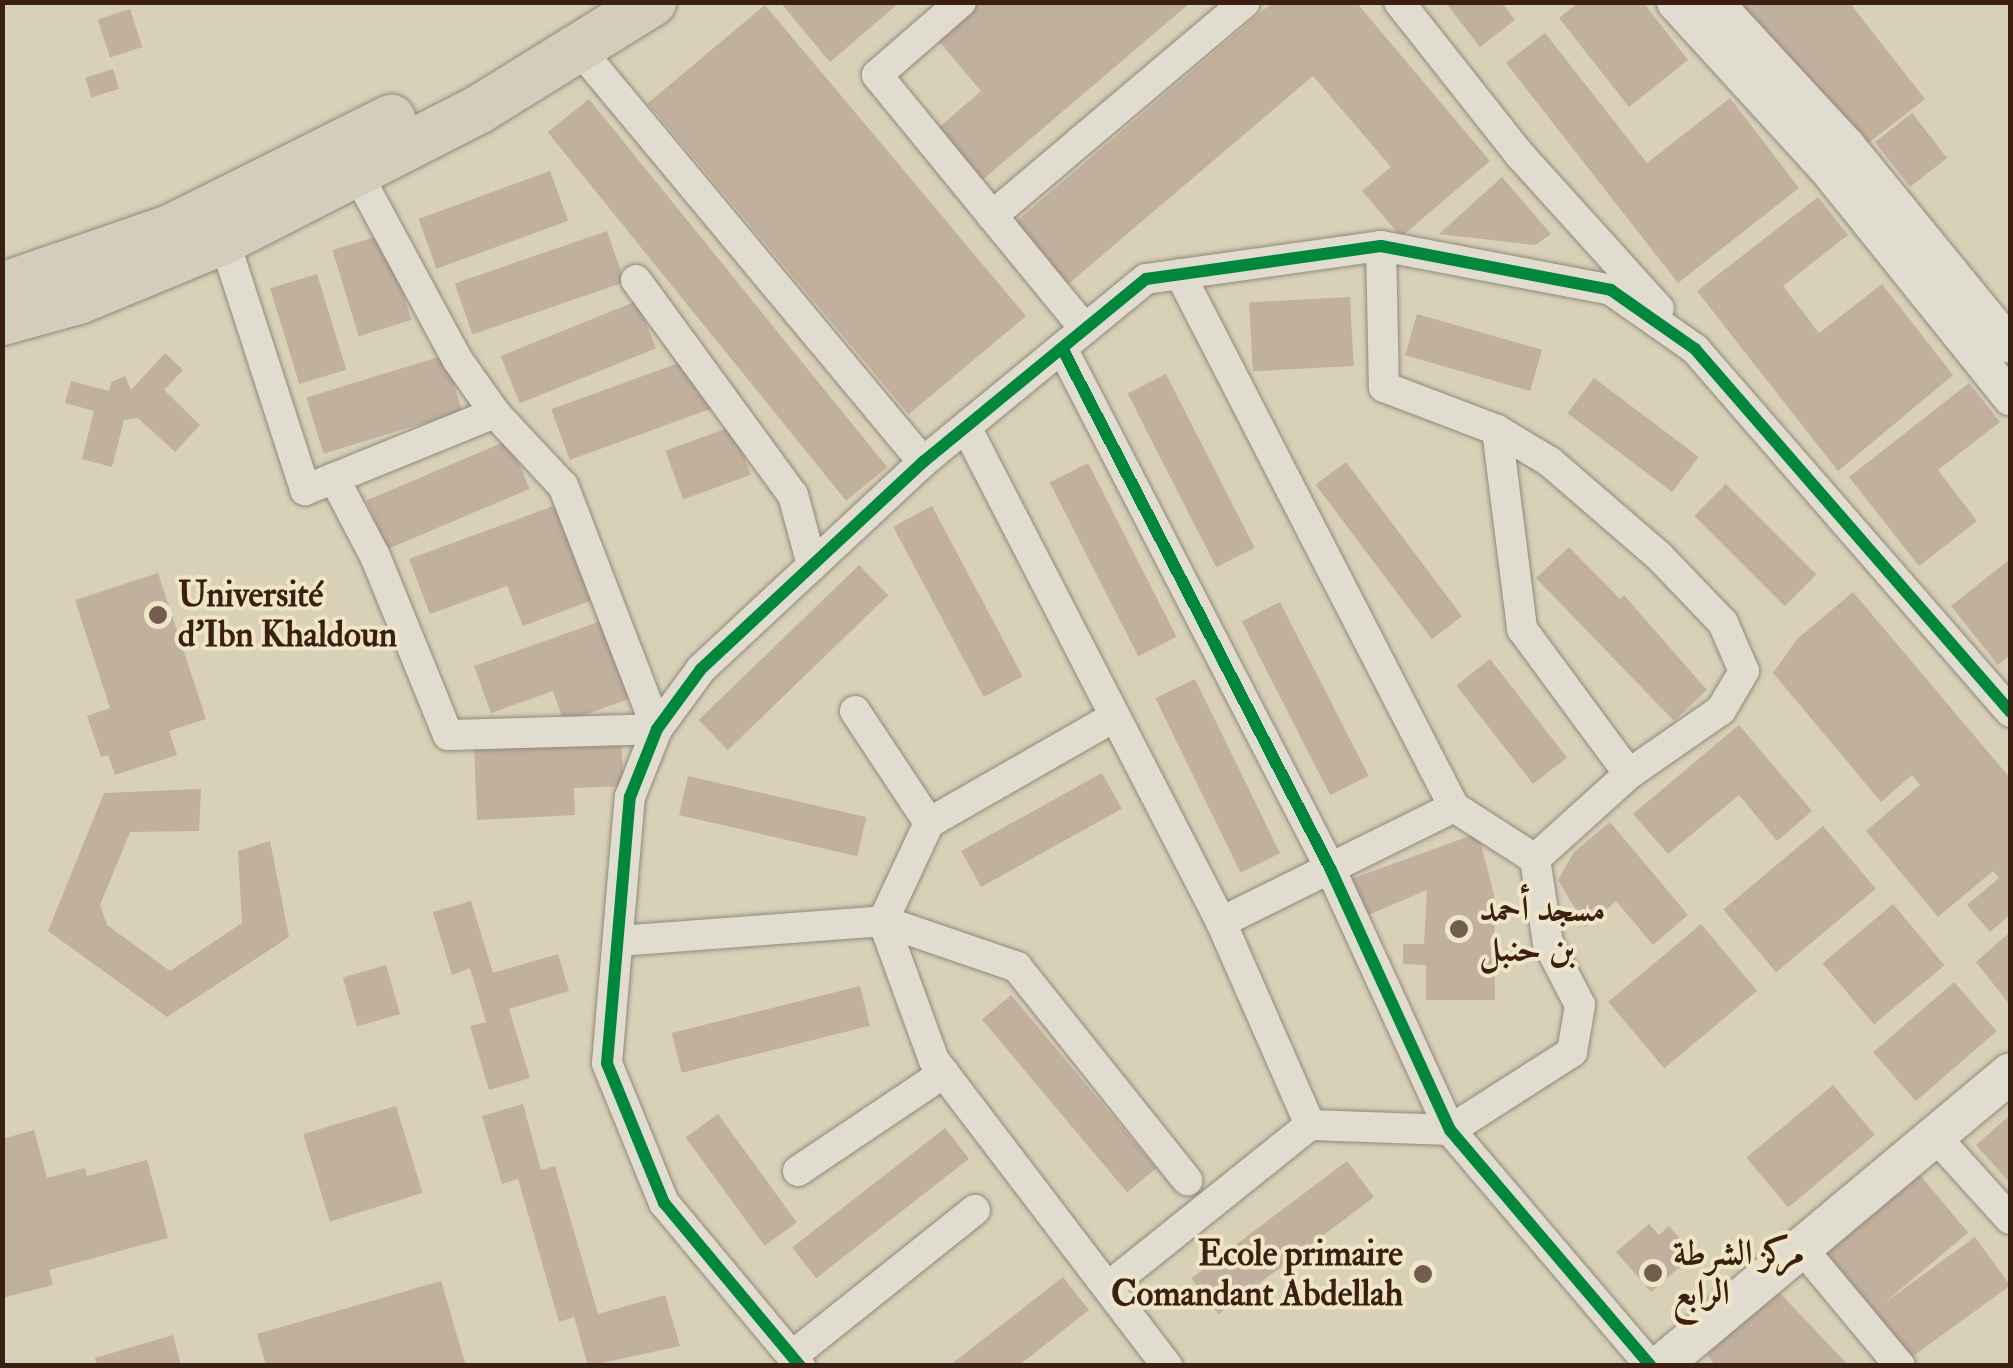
<!DOCTYPE html>
<html>
<head>
<meta charset="utf-8">
<style>
  body { margin:0 }
  #map { position:relative; width:2013px; height:1368px; overflow:hidden; background:#d8d0b7; font-family:"IM FELL Double Pica",Amiri,serif }
  div>[style] { position:absolute }
  [style*='--x'] { left:calc(var(--x)*1px); top:calc(var(--y)*1px); width:calc(var(--w)*1px); rotate:calc(var(--a)*1deg) }
  .building>* { inset:0; background:#c1b09d; transform-origin:0 0 }
  .roads { filter:drop-shadow(0 0 2px #918979) drop-shadow(0 0 2px #918979) }
  .minor>* { height:30px; margin:-15px; padding:0 15px; transform-origin:15px; border-radius:15px; background:#e0ddd0 }
  .tertiary>* { height:35px; margin:-17.5px; padding:0 17.5px; transform-origin:17.5px; border-radius:17.5px; background:#e0ddd0 }
  .secondary>* { height:40px; margin:-20px; padding:0 20px; transform-origin:20px; border-radius:20px; background:#e0ddd0 }
  .trunk>* { height:48px; margin:-24px; padding:0 24px; transform-origin:24px; border-radius:24px; background:#d5cdbb }
  .cycleway>* { height:12px; margin:-6px; padding:0 6px; transform-origin:6px; border-radius:6px; background:#00873e }
  .dots>* { width:28px; height:28px; translate:-50% -50%; box-sizing:border-box; border:5px solid #efe6c7; border-radius:50% }
  span { translate:-50% -50%; white-space:nowrap; text-align:center; line-height:1.15; -webkit-text-stroke:8px #efe6c7; paint-order:stroke }
  .poi-label { font-size:35px; color:#3b2012; font-weight:700 }
  .left { translate:0 -50%; text-align:left }
  .right { translate:-100% -50%; text-align:right }
  .frame { position:absolute; inset:0; border:5px solid #3b2012; pointer-events:none }
</style>
</head>
<body>
<div id="map">
  <div class="building">
    <div style="clip-path:polygon(780px 2px,900px 2px,830px 62px)"></div>
    <div style="clip-path:polygon(980px 2px,1191px 2px,980px 182px,936px 130px,981px 91px,937px 39px)"></div>
    <div style="clip-path:polygon(1273px 2px,1356px 2px,1490px 161px,1401px 237px,1362px 191px,1391px 167px,1313px 76px,1066px 286px,1013px 224px)"></div>
    <div style="clip-path:polygon(1445px 2px,1501px 2px,1515px 20px,1480px 47px)"></div>
    <div style="clip-path:polygon(1579px 2px,1643px 2px,1688px 60px,1629px 107px,1559px 18px)"></div>
    <div style="clip-path:polygon(1740px 2px,1849px 2px,1925px 99px,1857px 152px)"></div>
    <div style="left:765px;top:5px;width:406px;height:153px;rotate:50deg"></div>
    <div style="left:130px;top:9px;width:40px;height:34px;rotate:72deg"></div>
    <div style="clip-path:polygon(1545px 33px,1647px 163px,1730px 98px,1799px 188px,1678px 283px,1506px 63px)"></div>
    <div style="left:113px;top:69px;width:21px;height:29px;rotate:73deg"></div>
    <div style="left:589px;top:99px;width:474px;height:53px;rotate:51deg"></div>
    <div style="left:1912px;top:113px;width:57px;height:47px;rotate:52deg"></div>
    <div style="left:550px;top:171px;width:53px;height:140px;rotate:70deg"></div>
    <div style="clip-path:polygon(1502px 177px,1551px 234px,1535px 245px,1439px 234px)"></div>
    <div style="clip-path:polygon(1818px 197px,1848px 235px,1783px 286px,1819px 333px,1882px 284px,1953px 375px,1838px 471px,1697px 291px)"></div>
    <div style="left:607px;top:231px;width:54px;height:161px;rotate:71deg"></div>
    <div style="left:385px;top:234px;width:90px;height:55px;rotate:73deg"></div>
    <div style="left:317px;top:274px;width:100px;height:49px;rotate:73deg"></div>
    <div style="left:1350px;top:297px;width:69px;height:101px;rotate:87deg"></div>
    <div style="left:637px;top:301px;width:51px;height:147px;rotate:68deg"></div>
    <div style="left:1417px;top:314px;width:130px;height:43px;rotate:16deg"></div>
    <div style="clip-path:polygon(165px 353px,183px 370px,164px 390px,200px 425px,175px 452px,138px 418px,124px 420px,112px 467px,82px 459px,94px 411px,65px 403px,71px 381px,109px 391px,111px 382px,125px 376px,131px 390px)"></div>
    <div style="left:445px;top:355px;width:59px;height:145px;rotate:73deg"></div>
    <div style="left:695px;top:357px;width:54px;height:153px;rotate:70deg"></div>
    <div style="left:1166px;top:374px;width:195px;height:43px;rotate:63deg"></div>
    <div style="left:1594px;top:378px;width:131px;height:44px;rotate:37deg"></div>
    <div style="clip-path:polygon(1969px 383px,2000px 422px,1938px 470px,1977px 521px,1919px 566px,1849px 477px)"></div>
    <div style="left:733px;top:426px;width:52px;height:72px;rotate:70deg"></div>
    <div style="left:509px;top:440px;width:53px;height:155px;rotate:67deg"></div>
    <div style="left:1346px;top:462px;width:193px;height:38px;rotate:53deg"></div>
    <div style="left:1088px;top:463px;width:195px;height:43px;rotate:63deg"></div>
    <div style="left:1726px;top:484px;width:128px;height:45px;rotate:45deg"></div>
    <div style="clip-path:polygon(562px 503px,598px 598px,523px 626px,507px 586px,430px 614px,409px 559px)"></div>
    <div style="left:932px;top:506px;width:193px;height:44px;rotate:62deg"></div>
    <div style="clip-path:polygon(1569px 547px,1620px 599px,1624px 595px,1707px 690px,1674px 721px,1536px 578px)"></div>
    <div style="clip-path:polygon(2010px 559px,2010px 655px,1998px 665px,1951px 606px)"></div>
    <div style="left:859px;top:565px;width:42px;height:223px;rotate:46deg"></div>
    <div style="clip-path:polygon(158px 573px,206px 719px,169px 731px,177px 755px,115px 775px,108px 755px,101px 757px,87px 716px,110px 708px,75px 600px)"></div>
    <div style="clip-path:polygon(1853px 592px,2010px 778px,2010px 915px,1990px 932px,1967px 905px,1999px 878px,1993px 871px,1938px 917px,1866px 831px,1920px 785px,1912px 775px,1881px 802px,1773px 673px,1797px 639px)"></div>
    <div style="left:1280px;top:602px;width:195px;height:43px;rotate:63deg"></div>
    <div style="clip-path:polygon(604px 620px,632px 698px,564px 722px,553px 691px,491px 713px,474px 666px)"></div>
    <div style="left:1490px;top:659px;width:125px;height:43px;rotate:52deg"></div>
    <div style="left:1195px;top:679px;width:194px;height:44px;rotate:64deg"></div>
    <div style="clip-path:polygon(1739px 725px,1812px 811px,1777px 841px,1739px 795px,1668px 854px,1633px 814px)"></div>
    <div style="clip-path:polygon(621px 738px,624px 786px,574px 788px,575px 815px,477px 820px,474px 745px)"></div>
    <div style="left:1102px;top:773px;width:41px;height:161px;rotate:61deg"></div>
    <div style="left:688px;top:776px;width:183px;height:40px;rotate:13deg"></div>
    <div style="clip-path:polygon(201px 789px,199px 831px,130px 832px,100px 905px,107px 925px,170px 971px,242px 923px,238px 851px,270px 841px,289px 937px,167px 1017px,48px 931px,104px 793px)"></div>
    <div style="clip-path:polygon(1610px 822px,1688px 915px,1653px 945px,1616px 901px,1586px 927px,1558px 880px,1574px 852px)"></div>
    <div style="left:1823px;top:826px;width:82px;height:130px;rotate:50deg"></div>
    <div style="clip-path:polygon(1478px 833px,1494px 895px,1495px 1000px,1426px 1000px,1426px 965px,1403px 964px,1403px 944px,1424px 944px,1427px 890px,1368px 915px,1351px 879px)"></div>
    <div style="clip-path:polygon(471px 901px,493px 973px,558px 954px,569px 991px,509px 1009px,530px 1078px,489px 1090px,470px 1026px,486px 1022px,470px 968px,452px 975px,433px 912px)"></div>
    <div style="left:1893px;top:904px;width:80px;height:92px;rotate:50deg"></div>
    <div style="left:1701px;top:924px;width:87px;height:121px;rotate:50deg"></div>
    <div style="clip-path:polygon(2010px 932px,2010px 1005px,1976px 962px)"></div>
    <div style="left:386px;top:965px;width:51px;height:45px;rotate:74deg"></div>
    <div style="left:1954px;top:982px;width:65px;height:107px;rotate:49deg"></div>
    <div style="left:860px;top:986px;width:41px;height:194px;rotate:76deg"></div>
    <div style="left:1011px;top:995px;width:226px;height:38px;rotate:50deg"></div>
    <div style="left:1833px;top:1085px;width:65px;height:113px;rotate:50deg"></div>
    <div style="clip-path:polygon(523px 1104px,541px 1170px,555px 1166px,598px 1314px,665px 1295px,680px 1346px,588px 1366px,574px 1317px,559px 1322px,518px 1179px,502px 1184px,482px 1116px)"></div>
    <div style="left:396px;top:1106px;width:91px;height:97px;rotate:73deg"></div>
    <div style="left:718px;top:1114px;width:134px;height:40px;rotate:54deg"></div>
    <div style="clip-path:polygon(2010px 1115px,2010px 1183px,1976px 1145px)"></div>
    <div style="left:945px;top:1128px;width:39px;height:194px;rotate:52deg"></div>
    <div style="clip-path:polygon(34px 1130px,47px 1178px,85px 1168px,87px 1176px,147px 1160px,168px 1238px,49px 1270px,53px 1285px,2px 1298px,2px 1139px)"></div>
    <div style="left:1347px;top:1161px;width:45px;height:195px;rotate:53deg"></div>
    <div style="left:1920px;top:1175px;width:75px;height:122px;rotate:50deg"></div>
    <div style="clip-path:polygon(1649px 1224px,1659px 1235px,1669px 1226px,1694px 1255px,1651px 1292px,1616px 1252px)"></div>
    <div style="left:1975px;top:1237px;width:60px;height:128px;rotate:54deg"></div>
    <div style="clip-path:polygon(1063px 1277px,1089px 1310px,1018px 1366px,949px 1366px)"></div>
    <div style="clip-path:polygon(441px 1281px,466px 1366px,266px 1366px,257px 1334px)"></div>
    <div style="clip-path:polygon(1776px 1289px,1849px 1366px,1716px 1366px,1707px 1355px)"></div>
    <div style="clip-path:polygon(173px 1335px,181px 1366px,97px 1366px,95px 1358px)"></div>
  </div>
  <div class="roads">
    <div class="minor">
      <div style="--x:961;--y:2;--w:111;--a:139"></div>
      <div style="--x:877;--y:75;--w:328;--a:50.7"></div>
      <div style="--x:1399;--y:2;--w:195;--a:51.7"></div>
      <div style="--x:1520;--y:155;--w:207;--a:47.9"></div>
      <div style="--x:580;--y:50;--w:536;--a:50.22"></div>
      <div style="--x:992;--y:216;--w:331;--a:-40.2"></div>
      <div style="--x:224;--y:240;--w:263;--a:72"></div>
      <div style="--x:305;--y:490;--w:205;--a:-22.1"></div>
      <div style="--x:1381;--y:246;--w:141;--a:88.8"></div>
      <div style="--x:1384;--y:387;--w:121;--a:20.8"></div>
      <div style="--x:1497;--y:430;--w:62;--a:31.1"></div>
      <div style="--x:1550;--y:462;--w:144;--a:40.8"></div>
      <div style="--x:1659;--y:556;--w:93;--a:46.3"></div>
      <div style="--x:1723;--y:623;--w:52;--a:66.4"></div>
      <div style="--x:1744;--y:671;--w:45;--a:120.5"></div>
      <div style="--x:1721;--y:710;--w:112;--a:145.2"></div>
      <div style="--x:1629;--y:774;--w:127;--a:137.9"></div>
      <div style="--x:1180;--y:274;--w:599;--a:62.79"></div>
      <div style="--x:636;--y:280;--w:266;--a:53.9"></div>
      <div style="--x:793;--y:495;--w:73;--a:74.8"></div>
      <div style="--x:1062;--y:348;--w:585;--a:62.73"></div>
      <div style="--x:1330;--y:868;--w:288;--a:65.4"></div>
      <div style="--x:1450;--y:1130;--w:310;--a:49.6"></div>
      <div style="--x:966;--y:427;--w:557;--a:62.74"></div>
      <div style="--x:1221;--y:922;--w:222;--a:66.3"></div>
      <div style="--x:1497;--y:430;--w:201;--a:82.8"></div>
      <div style="--x:1522;--y:629;--w:180;--a:53.6"></div>
      <div style="--x:334;--y:478;--w:88;--a:62.3"></div>
      <div style="--x:375;--y:556;--w:193;--a:67.8"></div>
      <div style="--x:448;--y:735;--w:209;--a:-1.6"></div>
      <div style="--x:657;--y:729;--w:261;--a:-111.1"></div>
      <div style="--x:563;--y:486;--w:100;--a:-133"></div>
      <div style="--x:495;--y:413;--w:66;--a:-125.1"></div>
      <div style="--x:457;--y:359;--w:211;--a:-118.3"></div>
      <div style="--x:855;--y:711;--w:134;--a:56.5"></div>
      <div style="--x:1114;--y:717;--w:213;--a:150.2"></div>
      <div style="--x:929;--y:823;--w:108;--a:115.1"></div>
      <div style="--x:883;--y:921;--w:148;--a:69.9"></div>
      <div style="--x:934;--y:1060;--w:385;--a:52.7"></div>
      <div style="--x:619;--y:941;--w:265;--a:-4.3"></div>
      <div style="--x:883;--y:921;--w:142;--a:18.9"></div>
      <div style="--x:1017;--y:967;--w:273;--a:51.4"></div>
      <div style="--x:1935;--y:1136;--w:112;--a:47.9"></div>
      <div style="--x:798;--y:1171;--w:176;--a:-33.9"></div>
      <div style="--x:1801;--y:1247;--w:155;--a:50.2"></div>
      <div style="--x:1109;--y:1286;--w:258;--a:-38.7"></div>
      <div style="--x:1310;--y:1125;--w:140;--a:2"></div>
      <div style="--x:1450;--y:1130;--w:145;--a:-32.6"></div>
      <div style="--x:1572;--y:1052;--w:48;--a:-80.3"></div>
      <div style="--x:1580;--y:1005;--w:70;--a:-117.3"></div>
      <div style="--x:1548;--y:943;--w:85;--a:-98.8"></div>
      <div style="--x:1535;--y:859;--w:96;--a:-147.3"></div>
      <div style="--x:1454;--y:807;--w:260;--a:153.7"></div>
      <div style="--x:792;--y:1356;--w:234;--a:-38.6"></div>
      <div style="--x:800;--y:1366;--w:212;--a:-129.8"></div>
      <div style="--x:664;--y:1203;--w:151;--a:-112.2"></div>
      <div style="--x:607;--y:1063;--w:267;--a:-85.1"></div>
      <div style="--x:630;--y:797;--w:73;--a:-68.3"></div>
      <div style="--x:657;--y:729;--w:74;--a:-53.7"></div>
      <div style="--x:701;--y:669;--w:304;--a:-43"></div>
      <div style="--x:923;--y:462;--w:288;--a:-39.4"></div>
      <div style="--x:1146;--y:279;--w:237;--a:-8"></div>
      <div style="--x:1381;--y:246;--w:234;--a:10.8"></div>
      <div style="--x:1611;--y:290;--w:103;--a:35.1"></div>
      <div style="--x:1695;--y:349;--w:481;--a:49"></div>
    </div>
    <div class="tertiary">
      <div style="--x:1674;--y:2;--w:222;--a:47.6"></div>
      <div style="--x:1824;--y:166;--w:297;--a:51.2"></div>
      <div style="--x:1715;--y:2;--w:195;--a:47.3"></div>
      <div style="--x:1847;--y:145;--w:258;--a:50.8"></div>
    </div>
    <div class="secondary">
      <div style="--x:1660;--y:1366;--w:456;--a:-39.9"></div>
    </div>
    <div class="trunk">
      <div style="--x:2;--y:287;--w:180;--a:-19.1"></div>
      <div style="--x:172;--y:228;--w:245;--a:-26.5"></div>
      <div style="--x:2;--y:321;--w:80;--a:-15.3"></div>
      <div style="--x:79;--y:300;--w:157;--a:-22.5"></div>
      <div style="--x:224;--y:240;--w:285;--a:-27.1"></div>
      <div style="--x:478;--y:110;--w:205;--a:-31.8"></div>
    </div>
  </div>
  <div class="cycleway">
    <div style="--x:1062;--y:348;--w:585;--a:62.73"></div>
    <div style="--x:1330;--y:868;--w:288;--a:65.4"></div>
    <div style="--x:1450;--y:1130;--w:310;--a:49.6"></div>
    <div style="--x:800;--y:1366;--w:212;--a:-129.8"></div>
    <div style="--x:664;--y:1203;--w:151;--a:-112.2"></div>
    <div style="--x:607;--y:1063;--w:267;--a:-85.1"></div>
    <div style="--x:630;--y:797;--w:73;--a:-68.3"></div>
    <div style="--x:657;--y:729;--w:74;--a:-53.7"></div>
    <div style="--x:701;--y:669;--w:304;--a:-43"></div>
    <div style="--x:923;--y:462;--w:288;--a:-39.4"></div>
    <div style="--x:1146;--y:279;--w:237;--a:-8"></div>
    <div style="--x:1381;--y:246;--w:234;--a:10.8"></div>
    <div style="--x:1611;--y:290;--w:103;--a:35.1"></div>
    <div style="--x:1695;--y:349;--w:481;--a:49"></div>
  </div>
  <div class="dots">
    <div style="left:158px;top:615px;background:#725e4c"></div>
    <div style="left:1459px;top:929px;background:#725e4c"></div>
    <div style="left:1653px;top:1273px;background:#725e4c"></div>
    <div style="left:1423px;top:1274px;background:#725e4c"></div>
  </div>
  <div class="poi-label">
    <span class="left" style="left:178px;top:615px">Université<br>d'Ibn Khaldoun</span>
    <span class="left" style="left:1479px;top:929px">مسجد أحمد<br>بن حنبل</span>
    <span class="left" style="left:1673px;top:1273px">مركز الشرطة<br>الرابع</span>
    <span class="right" style="left:1403px;top:1274px">Ecole primaire<br>Comandant Abdellah</span>
  </div>
  <div class="frame"></div>
</div>
</body>
</html>
